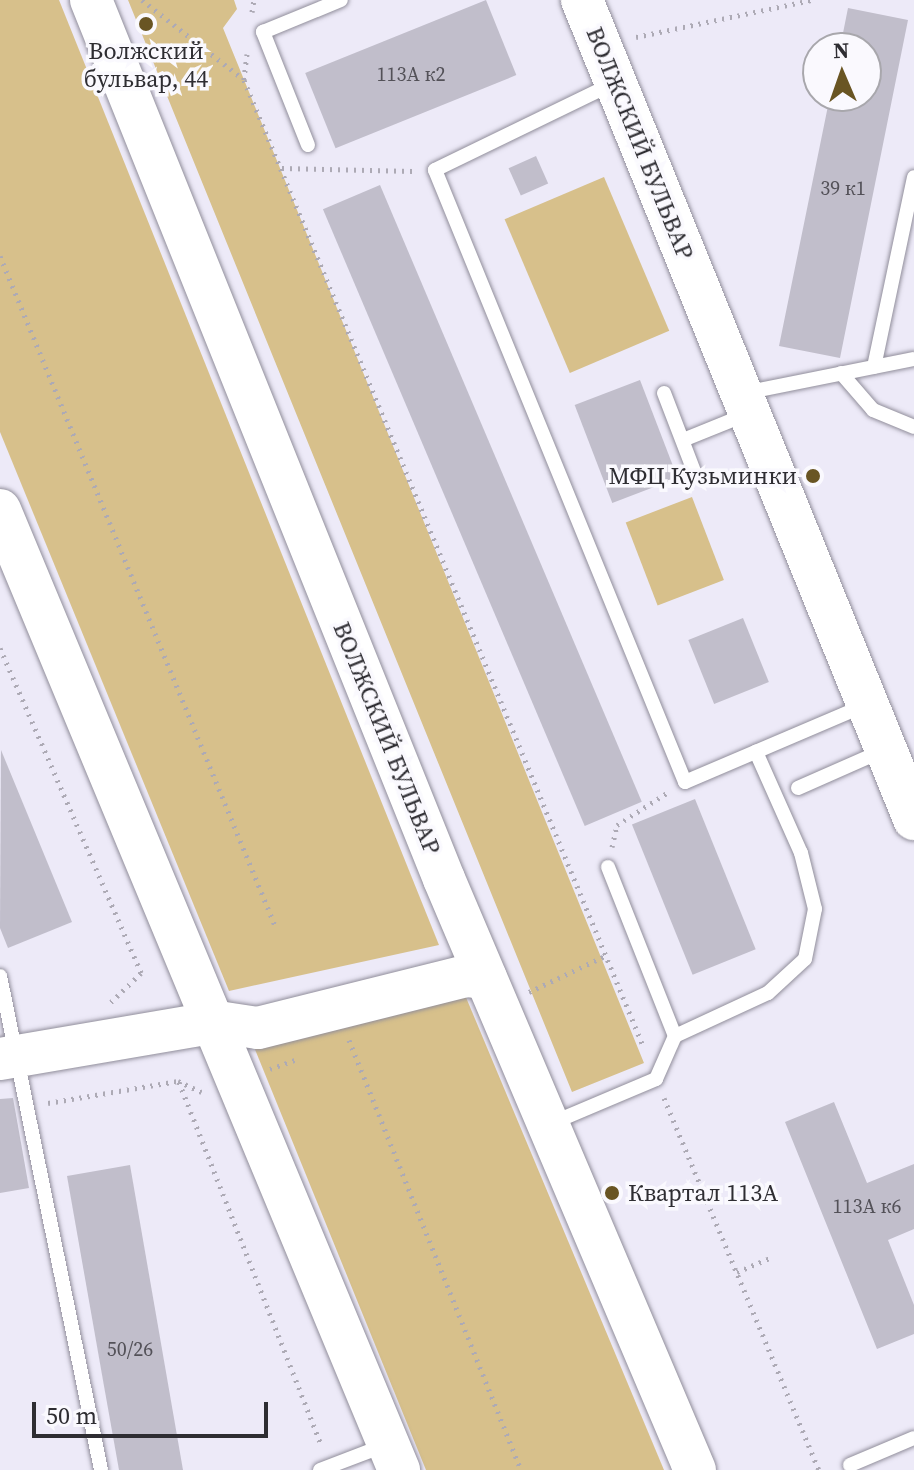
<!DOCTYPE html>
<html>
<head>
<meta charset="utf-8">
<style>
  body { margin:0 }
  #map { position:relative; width:914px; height:1470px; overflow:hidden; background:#edeaf8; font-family:"Source Serif 4",serif }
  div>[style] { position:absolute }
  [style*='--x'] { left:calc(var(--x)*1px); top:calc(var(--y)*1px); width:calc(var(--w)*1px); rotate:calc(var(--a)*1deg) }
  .green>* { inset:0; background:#d7c08b; transform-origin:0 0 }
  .building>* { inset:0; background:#c1becb; transform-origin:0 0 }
  .path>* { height:5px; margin-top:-2.5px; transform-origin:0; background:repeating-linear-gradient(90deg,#adaab5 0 2px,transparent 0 8px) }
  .roads { filter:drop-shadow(0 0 2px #918e9b) drop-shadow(0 0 2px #918e9b) }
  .lane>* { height:14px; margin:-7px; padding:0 7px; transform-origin:7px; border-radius:7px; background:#fff }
  .secondary>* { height:42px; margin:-21px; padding:0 21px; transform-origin:21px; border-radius:21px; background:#fff }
  .dots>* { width:22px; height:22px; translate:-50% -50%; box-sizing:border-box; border:4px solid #faf9fe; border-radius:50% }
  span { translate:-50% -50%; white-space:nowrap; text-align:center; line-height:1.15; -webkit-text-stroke:7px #faf9fe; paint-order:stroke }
  .number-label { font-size:20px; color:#535158 }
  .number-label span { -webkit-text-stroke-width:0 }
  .poi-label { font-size:24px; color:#2e2d32 }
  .right { translate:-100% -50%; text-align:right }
  .left { translate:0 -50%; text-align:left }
  .street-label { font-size:24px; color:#2e2d32 }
  .north { position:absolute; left:802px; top:32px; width:80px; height:80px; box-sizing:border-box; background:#faf9fe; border:2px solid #a8a7ac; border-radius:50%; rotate:358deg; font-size:22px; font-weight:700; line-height:32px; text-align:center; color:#2e2d32 }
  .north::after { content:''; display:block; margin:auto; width:28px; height:36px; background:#695523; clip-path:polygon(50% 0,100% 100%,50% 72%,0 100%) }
  .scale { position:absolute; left:32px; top:1402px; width:236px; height:36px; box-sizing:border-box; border:4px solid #2e2d32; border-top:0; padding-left:10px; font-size:24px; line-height:28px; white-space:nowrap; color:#2e2d32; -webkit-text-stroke:6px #faf9fe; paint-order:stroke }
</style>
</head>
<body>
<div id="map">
  <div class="green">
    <div style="clip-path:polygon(0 0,59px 0,439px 945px,229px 991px,0 432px)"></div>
    <div style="clip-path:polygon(128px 0,234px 0,237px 9px,223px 28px,644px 1063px,572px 1092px)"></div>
    <div style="left:604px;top:177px;width:167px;height:108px;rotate:67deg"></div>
    <div style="left:692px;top:497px;width:89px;height:71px;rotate:69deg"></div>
    <div style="clip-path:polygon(465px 995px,664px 1470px,426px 1470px,252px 1042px)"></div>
  </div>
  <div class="building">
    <div style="left:486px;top:0;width:81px;height:195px;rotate:68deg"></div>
    <div style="clip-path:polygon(848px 8px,908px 20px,840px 358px,779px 346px,830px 96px,866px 96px,866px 48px,840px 48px)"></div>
    <div style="left:536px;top:156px;width:30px;height:30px;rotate:66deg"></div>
    <div style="left:380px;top:185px;width:670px;height:62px;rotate:67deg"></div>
    <div style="left:640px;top:380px;width:105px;height:70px;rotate:69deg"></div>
    <div style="left:743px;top:618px;width:69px;height:59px;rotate:68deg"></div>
    <div style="clip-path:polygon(1px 750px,72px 922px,8px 948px,0 928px)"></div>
    <div style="left:695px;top:799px;width:162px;height:68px;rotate:68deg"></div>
    <div style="clip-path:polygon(13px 1098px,29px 1188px,0 1193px,0 1099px)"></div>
    <div style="clip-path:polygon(834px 1102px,867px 1183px,914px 1164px,914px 1229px,888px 1240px,914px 1305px,914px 1334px,877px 1349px,785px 1122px)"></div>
    <div style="clip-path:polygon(130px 1165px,183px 1470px,119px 1470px,104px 1386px,67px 1176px)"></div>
  </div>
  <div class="path">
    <div style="--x:142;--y:0;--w:128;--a:38"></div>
    <div style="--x:252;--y:12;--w:12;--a:-81"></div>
    <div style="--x:636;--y:37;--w:179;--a:-11.9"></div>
    <div style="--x:247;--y:54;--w:26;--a:97"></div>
    <div style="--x:244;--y:80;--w:1047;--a:67.55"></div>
    <div style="--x:282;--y:168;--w:131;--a:1.3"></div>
    <div style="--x:0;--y:256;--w:726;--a:67.67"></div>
    <div style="--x:0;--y:648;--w:354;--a:66.5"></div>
    <div style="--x:141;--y:973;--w:42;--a:136"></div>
    <div style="--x:612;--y:847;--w:23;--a:-77"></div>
    <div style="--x:617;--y:825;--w:59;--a:-32.6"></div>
    <div style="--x:529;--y:992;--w:84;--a:-25.3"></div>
    <div style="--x:349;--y:1040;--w:463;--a:68.2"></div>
    <div style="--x:270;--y:1069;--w:30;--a:-20"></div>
    <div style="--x:179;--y:1082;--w:390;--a:68.6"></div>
    <div style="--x:664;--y:1098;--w:403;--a:67.4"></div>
    <div style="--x:48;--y:1103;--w:132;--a:-9.6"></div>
    <div style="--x:178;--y:1081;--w:26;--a:25"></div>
    <div style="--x:737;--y:1272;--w:39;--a:-23"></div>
  </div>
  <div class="roads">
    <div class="lane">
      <div style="--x:612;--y:84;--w:197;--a:154.1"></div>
      <div style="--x:435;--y:170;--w:661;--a:67.78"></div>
      <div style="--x:685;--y:782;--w:194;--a:-23.1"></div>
      <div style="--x:308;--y:145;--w:122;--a:-111.7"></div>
      <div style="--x:263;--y:32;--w:84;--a:-22.3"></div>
      <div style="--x:874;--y:367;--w:194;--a:-78.1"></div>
      <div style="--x:841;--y:373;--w:49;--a:49.1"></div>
      <div style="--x:873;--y:410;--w:44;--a:22.5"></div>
      <div style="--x:664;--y:393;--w:84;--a:69"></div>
      <div style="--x:744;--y:393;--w:173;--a:-11.3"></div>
      <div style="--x:683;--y:440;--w:67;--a:-22"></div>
      <div style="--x:798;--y:788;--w:92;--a:-23.8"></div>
      <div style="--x:608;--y:867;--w:182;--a:68.4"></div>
      <div style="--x:675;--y:1036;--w:102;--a:-24.8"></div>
      <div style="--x:768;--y:993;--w:50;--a:-42.6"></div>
      <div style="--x:805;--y:959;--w:51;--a:-78.7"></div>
      <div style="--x:815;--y:909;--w:58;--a:-104"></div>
      <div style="--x:801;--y:853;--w:111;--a:-114"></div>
      <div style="--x:0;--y:976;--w:504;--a:78.44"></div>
      <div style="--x:552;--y:1123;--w:113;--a:-22.9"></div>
      <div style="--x:656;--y:1079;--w:47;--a:-66.2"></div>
      <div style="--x:850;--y:1465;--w:69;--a:-22.9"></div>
      <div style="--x:320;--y:1470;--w:67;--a:-20.9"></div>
    </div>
    <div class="secondary">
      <div style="--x:91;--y:0;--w:947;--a:68.12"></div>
      <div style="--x:444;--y:879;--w:642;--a:66.99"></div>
      <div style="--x:582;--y:0;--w:884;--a:67.93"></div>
      <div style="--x:0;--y:510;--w:1040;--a:67.43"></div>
      <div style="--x:0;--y:1059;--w:220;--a:-9.7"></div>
      <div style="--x:217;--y:1022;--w:41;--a:8.3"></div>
      <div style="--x:258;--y:1028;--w:215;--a:-14"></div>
      <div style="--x:467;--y:976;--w:19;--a:6"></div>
    </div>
  </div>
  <div class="dots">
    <div style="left:146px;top:24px;background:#695523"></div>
    <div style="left:813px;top:476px;background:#695523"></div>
    <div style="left:612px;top:1193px;background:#695523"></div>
  </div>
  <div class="number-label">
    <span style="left:411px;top:74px">113А к2</span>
    <span style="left:843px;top:188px">39 к1</span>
    <span style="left:867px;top:1206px">113А к6</span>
    <span style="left:130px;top:1349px">50/26</span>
  </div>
  <div class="poi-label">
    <span style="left:146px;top:65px">Волжский<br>бульвар, 44</span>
    <span class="right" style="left:797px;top:476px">МФЦ Кузьминки</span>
    <span class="left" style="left:628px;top:1193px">Квартал 113А</span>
  </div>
  <div class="street-label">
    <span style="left:640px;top:143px;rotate:68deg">ВОЛЖСКИЙ БУЛЬВАР</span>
    <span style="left:387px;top:738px;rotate:68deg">ВОЛЖСКИЙ БУЛЬВАР</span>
  </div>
  <div class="north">N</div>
  <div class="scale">50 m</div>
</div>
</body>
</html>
